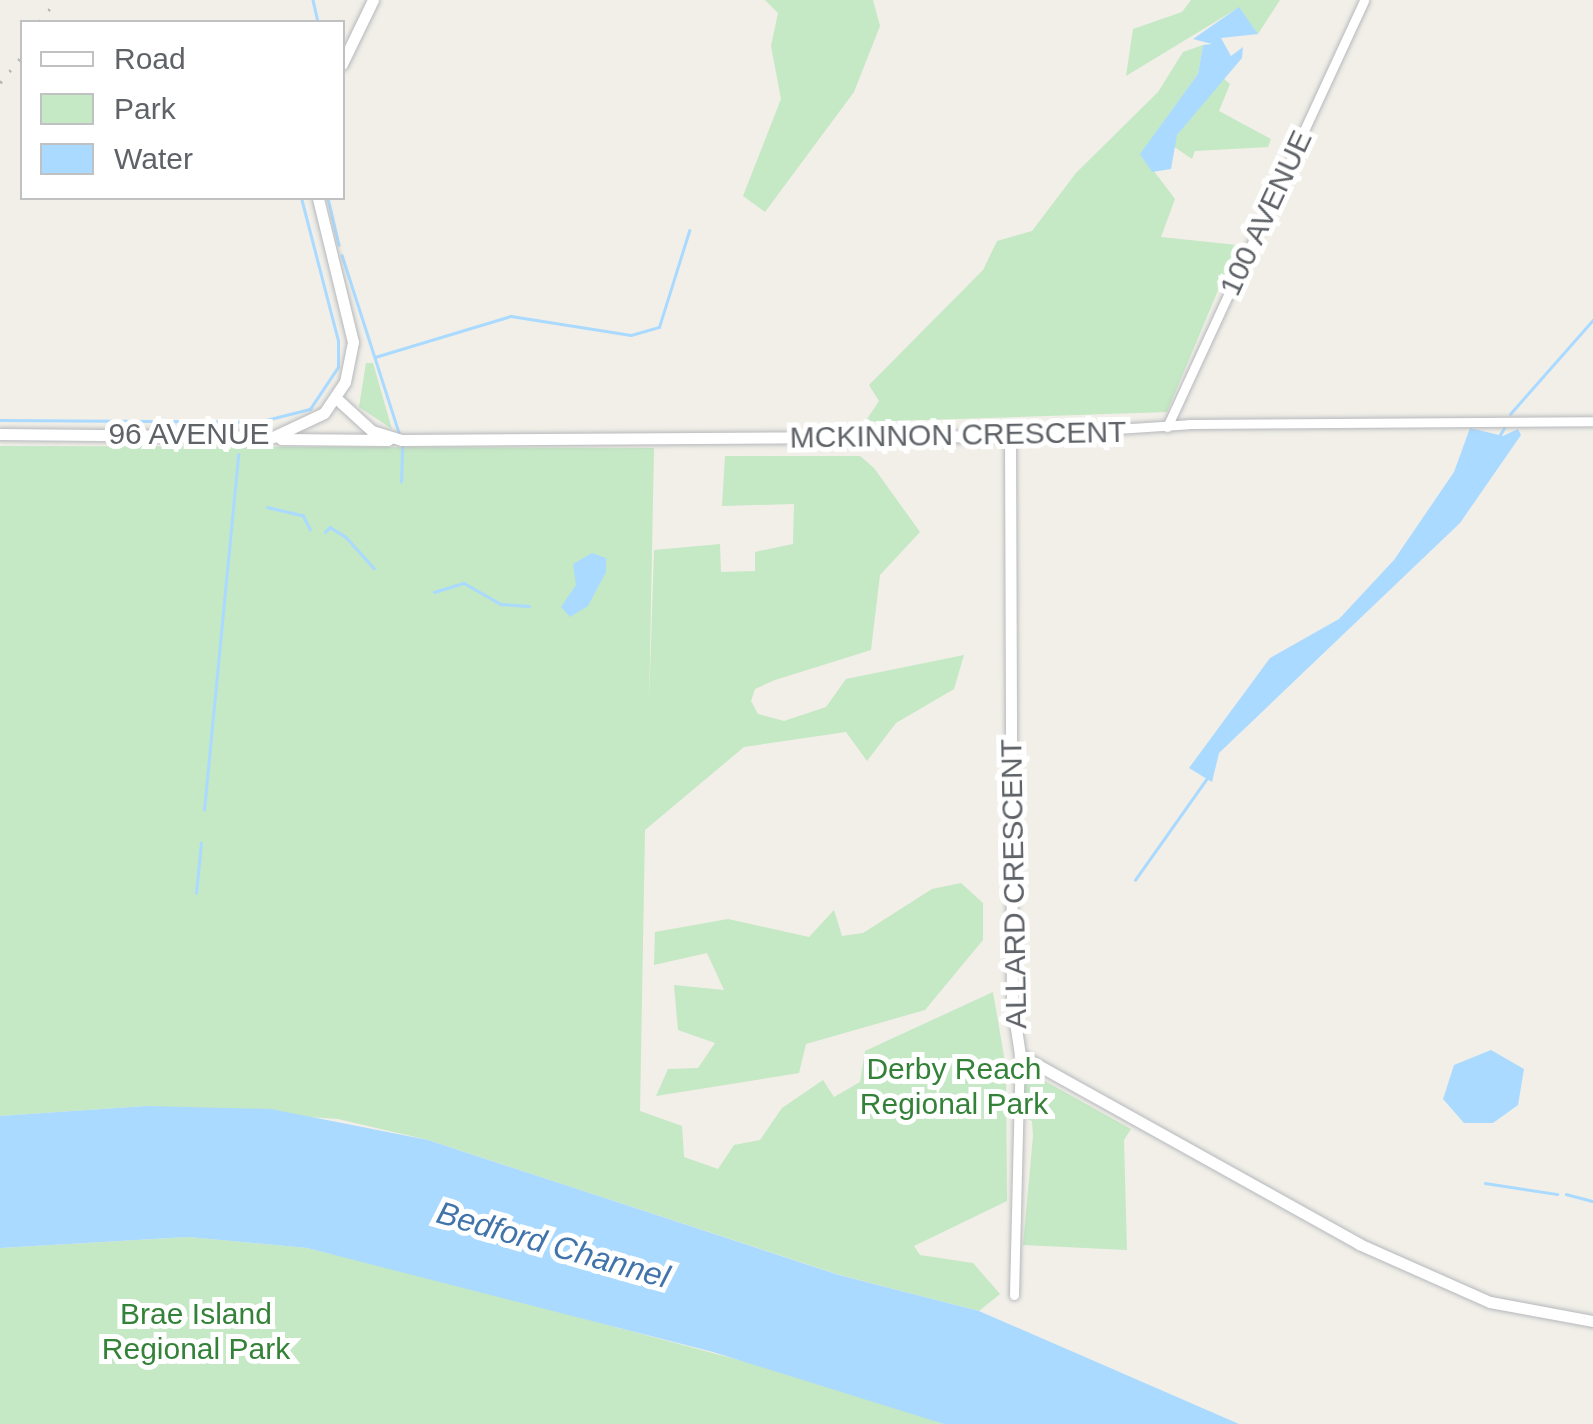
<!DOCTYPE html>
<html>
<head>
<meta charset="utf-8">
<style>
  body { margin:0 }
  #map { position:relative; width:1593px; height:1424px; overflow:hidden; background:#f1efe8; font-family:Arial,sans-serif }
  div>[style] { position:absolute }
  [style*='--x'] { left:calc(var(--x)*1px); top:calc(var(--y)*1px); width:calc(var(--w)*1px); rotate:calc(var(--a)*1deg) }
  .green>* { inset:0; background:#c5e8c5 }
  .water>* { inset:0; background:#aadaff }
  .stream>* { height:2.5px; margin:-1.25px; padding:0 1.25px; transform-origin:1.25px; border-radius:1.25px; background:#aadaff }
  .roads { filter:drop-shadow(0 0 2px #b5b8bc) drop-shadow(0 0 2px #b5b8bc) }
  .street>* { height:9px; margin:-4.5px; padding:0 4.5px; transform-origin:4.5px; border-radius:4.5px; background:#fff }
  .secondary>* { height:11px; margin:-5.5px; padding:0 5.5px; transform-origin:5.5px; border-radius:5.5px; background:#fff }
  .rail>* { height:2.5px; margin-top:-1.25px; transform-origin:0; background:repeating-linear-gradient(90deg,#b6b7b8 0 2.5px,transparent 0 14.5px) }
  span { translate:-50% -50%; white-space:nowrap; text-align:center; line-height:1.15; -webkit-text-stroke:10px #fff; paint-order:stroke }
  .street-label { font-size:30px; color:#5f6368 }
  .park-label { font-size:30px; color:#348238 }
  .water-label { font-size:32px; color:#4174aa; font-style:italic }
  .legend { position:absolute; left:20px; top:20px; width:325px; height:180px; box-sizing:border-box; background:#fff; border:2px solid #bfc1c3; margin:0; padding:12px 18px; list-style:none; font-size:30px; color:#5f6368 }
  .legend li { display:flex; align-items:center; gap:20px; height:50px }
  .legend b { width:50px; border:2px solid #bfc1c3 }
</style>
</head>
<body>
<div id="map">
  <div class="green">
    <div style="clip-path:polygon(765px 0,873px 0,880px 26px,854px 92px,765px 212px,743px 196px,781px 99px,771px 46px,778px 13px)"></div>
    <div style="clip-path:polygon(1191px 0,1280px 0,1258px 34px,1238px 8px,1126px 76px,1133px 29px,1182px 12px)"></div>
    <div style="clip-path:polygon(1203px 45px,1198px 74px,1141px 154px,1175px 199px,1161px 237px,1237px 245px,1167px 412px,865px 422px,879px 401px,869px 385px,983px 270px,997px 241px,1032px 231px,1076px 173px,1158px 92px,1183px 52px)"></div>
    <div style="clip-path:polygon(1223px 78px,1230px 84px,1219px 111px,1271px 139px,1268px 147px,1195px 151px,1192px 159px,1173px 146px,1177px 135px)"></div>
    <div style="clip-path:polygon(366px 363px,373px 363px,392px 429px,359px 407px)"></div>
    <div style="clip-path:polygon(0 446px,654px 448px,649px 705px,654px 550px,720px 544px,721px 572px,755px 571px,755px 552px,793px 544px,794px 504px,722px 506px,725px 456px,860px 456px,874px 468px,920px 532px,880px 575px,871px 650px,775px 680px,755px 689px,751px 701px,758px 714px,784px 721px,826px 707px,846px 679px,964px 655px,954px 689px,896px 723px,867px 761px,846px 732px,744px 747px,645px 830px,640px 1111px,682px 1126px,684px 1157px,718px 1169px,734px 1145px,760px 1140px,782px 1108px,823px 1080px,834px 1097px,860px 1082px,865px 1051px,993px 992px,1006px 1068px,1007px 1201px,914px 1246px,920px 1255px,973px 1263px,1000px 1294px,979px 1311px,840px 1275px,428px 1140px,338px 1119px,146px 1106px,0 1116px)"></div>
    <div style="clip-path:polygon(961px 883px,983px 903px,983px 940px,925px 1010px,806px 1044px,799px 1073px,656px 1096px,668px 1069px,698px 1068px,715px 1043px,678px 1030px,674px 985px,724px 990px,707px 953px,654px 965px,655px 932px,728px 919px,809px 937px,834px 910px,842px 936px,863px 933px,932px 889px)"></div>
    <div style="clip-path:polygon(1027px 1071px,1131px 1129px,1124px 1140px,1127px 1250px,1023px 1245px,1033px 1136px,1032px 1121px,1020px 1116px)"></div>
    <div style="clip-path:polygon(189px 1237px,307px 1248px,470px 1288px,851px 1390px,944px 1424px,0 1424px,0 1248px)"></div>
  </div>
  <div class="water">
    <div style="clip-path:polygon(1239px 7px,1258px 34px,1221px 38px,1231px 56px,1243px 47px,1242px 58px,1177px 135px,1171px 169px,1152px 172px,1140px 154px,1198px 74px,1203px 45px,1212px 44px,1193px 39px)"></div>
    <div style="clip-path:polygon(1470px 428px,1503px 436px,1518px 429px,1521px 435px,1460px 523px,1219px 753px,1212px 782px,1189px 768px,1270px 658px,1339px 619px,1394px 560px,1454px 472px)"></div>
    <div style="clip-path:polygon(592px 553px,606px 558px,606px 572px,588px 606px,570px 617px,561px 607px,576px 585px,573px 564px)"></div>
    <div style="clip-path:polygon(1491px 1050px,1524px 1069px,1518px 1105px,1493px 1123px,1464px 1123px,1443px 1099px,1454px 1065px)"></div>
    <div style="clip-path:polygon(146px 1106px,271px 1109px,428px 1140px,839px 1275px,979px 1311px,1239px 1424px,944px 1424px,713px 1352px,307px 1248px,188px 1237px,0 1248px,0 1116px)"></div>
  </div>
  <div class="stream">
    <div style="--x:313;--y:0;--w:23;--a:77"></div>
    <div style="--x:328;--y:198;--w:48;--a:76.8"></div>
    <div style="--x:342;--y:255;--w:187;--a:72.2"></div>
    <div style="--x:375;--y:357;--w:142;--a:-16.8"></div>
    <div style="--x:511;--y:316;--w:121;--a:9"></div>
    <div style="--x:631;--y:335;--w:29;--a:-16"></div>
    <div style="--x:659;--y:327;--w:101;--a:-72.6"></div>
    <div style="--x:1510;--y:414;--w:125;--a:-48.6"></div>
    <div style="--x:0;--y:420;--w:258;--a:0.4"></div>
    <div style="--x:258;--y:422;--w:54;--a:-14"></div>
    <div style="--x:310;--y:409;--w:50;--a:-56.3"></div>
    <div style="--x:338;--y:367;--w:26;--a:-90"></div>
    <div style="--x:338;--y:341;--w:148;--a:-104.5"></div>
    <div style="--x:1498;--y:438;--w:12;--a:-59"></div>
    <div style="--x:401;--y:482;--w:35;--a:-88"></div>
    <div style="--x:267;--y:507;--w:37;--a:13"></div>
    <div style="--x:303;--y:515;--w:16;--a:63"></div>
    <div style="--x:325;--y:532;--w:7;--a:-45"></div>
    <div style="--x:330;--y:527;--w:19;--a:32"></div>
    <div style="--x:346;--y:537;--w:42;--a:47.9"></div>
    <div style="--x:434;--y:592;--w:31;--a:-17"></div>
    <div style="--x:464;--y:583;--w:43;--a:29.6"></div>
    <div style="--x:501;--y:604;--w:28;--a:4"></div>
    <div style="--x:204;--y:810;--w:357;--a:-84.5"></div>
    <div style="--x:1135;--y:880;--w:126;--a:-54.7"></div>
    <div style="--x:196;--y:893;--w:50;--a:-84.3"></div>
    <div style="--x:1485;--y:1183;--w:73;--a:8.7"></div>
    <div style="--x:1566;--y:1194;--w:28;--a:15"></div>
  </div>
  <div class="roads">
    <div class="street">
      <div style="--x:1167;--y:427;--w:470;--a:-65.2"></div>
      <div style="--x:1010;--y:436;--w:179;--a:-3.8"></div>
      <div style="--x:1189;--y:424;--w:404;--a:-0.4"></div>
      <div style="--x:1014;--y:1295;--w:240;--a:-88.6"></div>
    </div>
    <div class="secondary">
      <div style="--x:342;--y:64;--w:71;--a:-64.2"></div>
      <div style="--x:337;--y:399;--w:47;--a:42.4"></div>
      <div style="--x:372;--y:431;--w:31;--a:17"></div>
      <div style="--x:402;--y:440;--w:608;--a:-0.38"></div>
      <div style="--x:1010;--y:436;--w:566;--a:89.8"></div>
      <div style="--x:1012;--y:1002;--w:54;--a:81.4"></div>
      <div style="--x:1020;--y:1055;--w:388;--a:29.1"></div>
      <div style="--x:1359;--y:1244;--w:143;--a:23.9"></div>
      <div style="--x:1490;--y:1302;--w:105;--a:10.5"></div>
      <div style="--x:0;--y:434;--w:273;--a:0.6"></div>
      <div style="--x:273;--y:437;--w:56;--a:-25.2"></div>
      <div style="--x:324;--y:413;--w:37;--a:-56"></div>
      <div style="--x:345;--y:382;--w:41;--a:-78.7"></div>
      <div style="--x:353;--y:342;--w:148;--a:-103.7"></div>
      <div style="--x:281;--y:439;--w:107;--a:0.5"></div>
    </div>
  </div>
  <div class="rail">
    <div style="--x:39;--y:22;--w:28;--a:-51"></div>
    <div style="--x:0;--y:83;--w:35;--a:-51"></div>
  </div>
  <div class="street-label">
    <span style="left:1266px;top:213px;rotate:-65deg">100 AVENUE</span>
    <span style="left:189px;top:434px">96 AVENUE</span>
    <span style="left:958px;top:435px;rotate:-1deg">MCKINNON CRESCENT</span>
    <span style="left:1014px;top:884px;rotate:-91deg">ALLARD CRESCENT</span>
  </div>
  <div class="park-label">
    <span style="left:954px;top:1086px">Derby Reach<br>Regional Park</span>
    <span style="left:196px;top:1331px">Brae Island<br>Regional Park</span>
  </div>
  <div class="water-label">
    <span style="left:553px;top:1245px;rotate:16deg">Bedford Channel</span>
  </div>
  <ul class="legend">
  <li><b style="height:12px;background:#fff"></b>Road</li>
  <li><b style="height:28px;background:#c5e8c5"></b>Park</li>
  <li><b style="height:28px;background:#aadaff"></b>Water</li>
  </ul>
</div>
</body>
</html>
